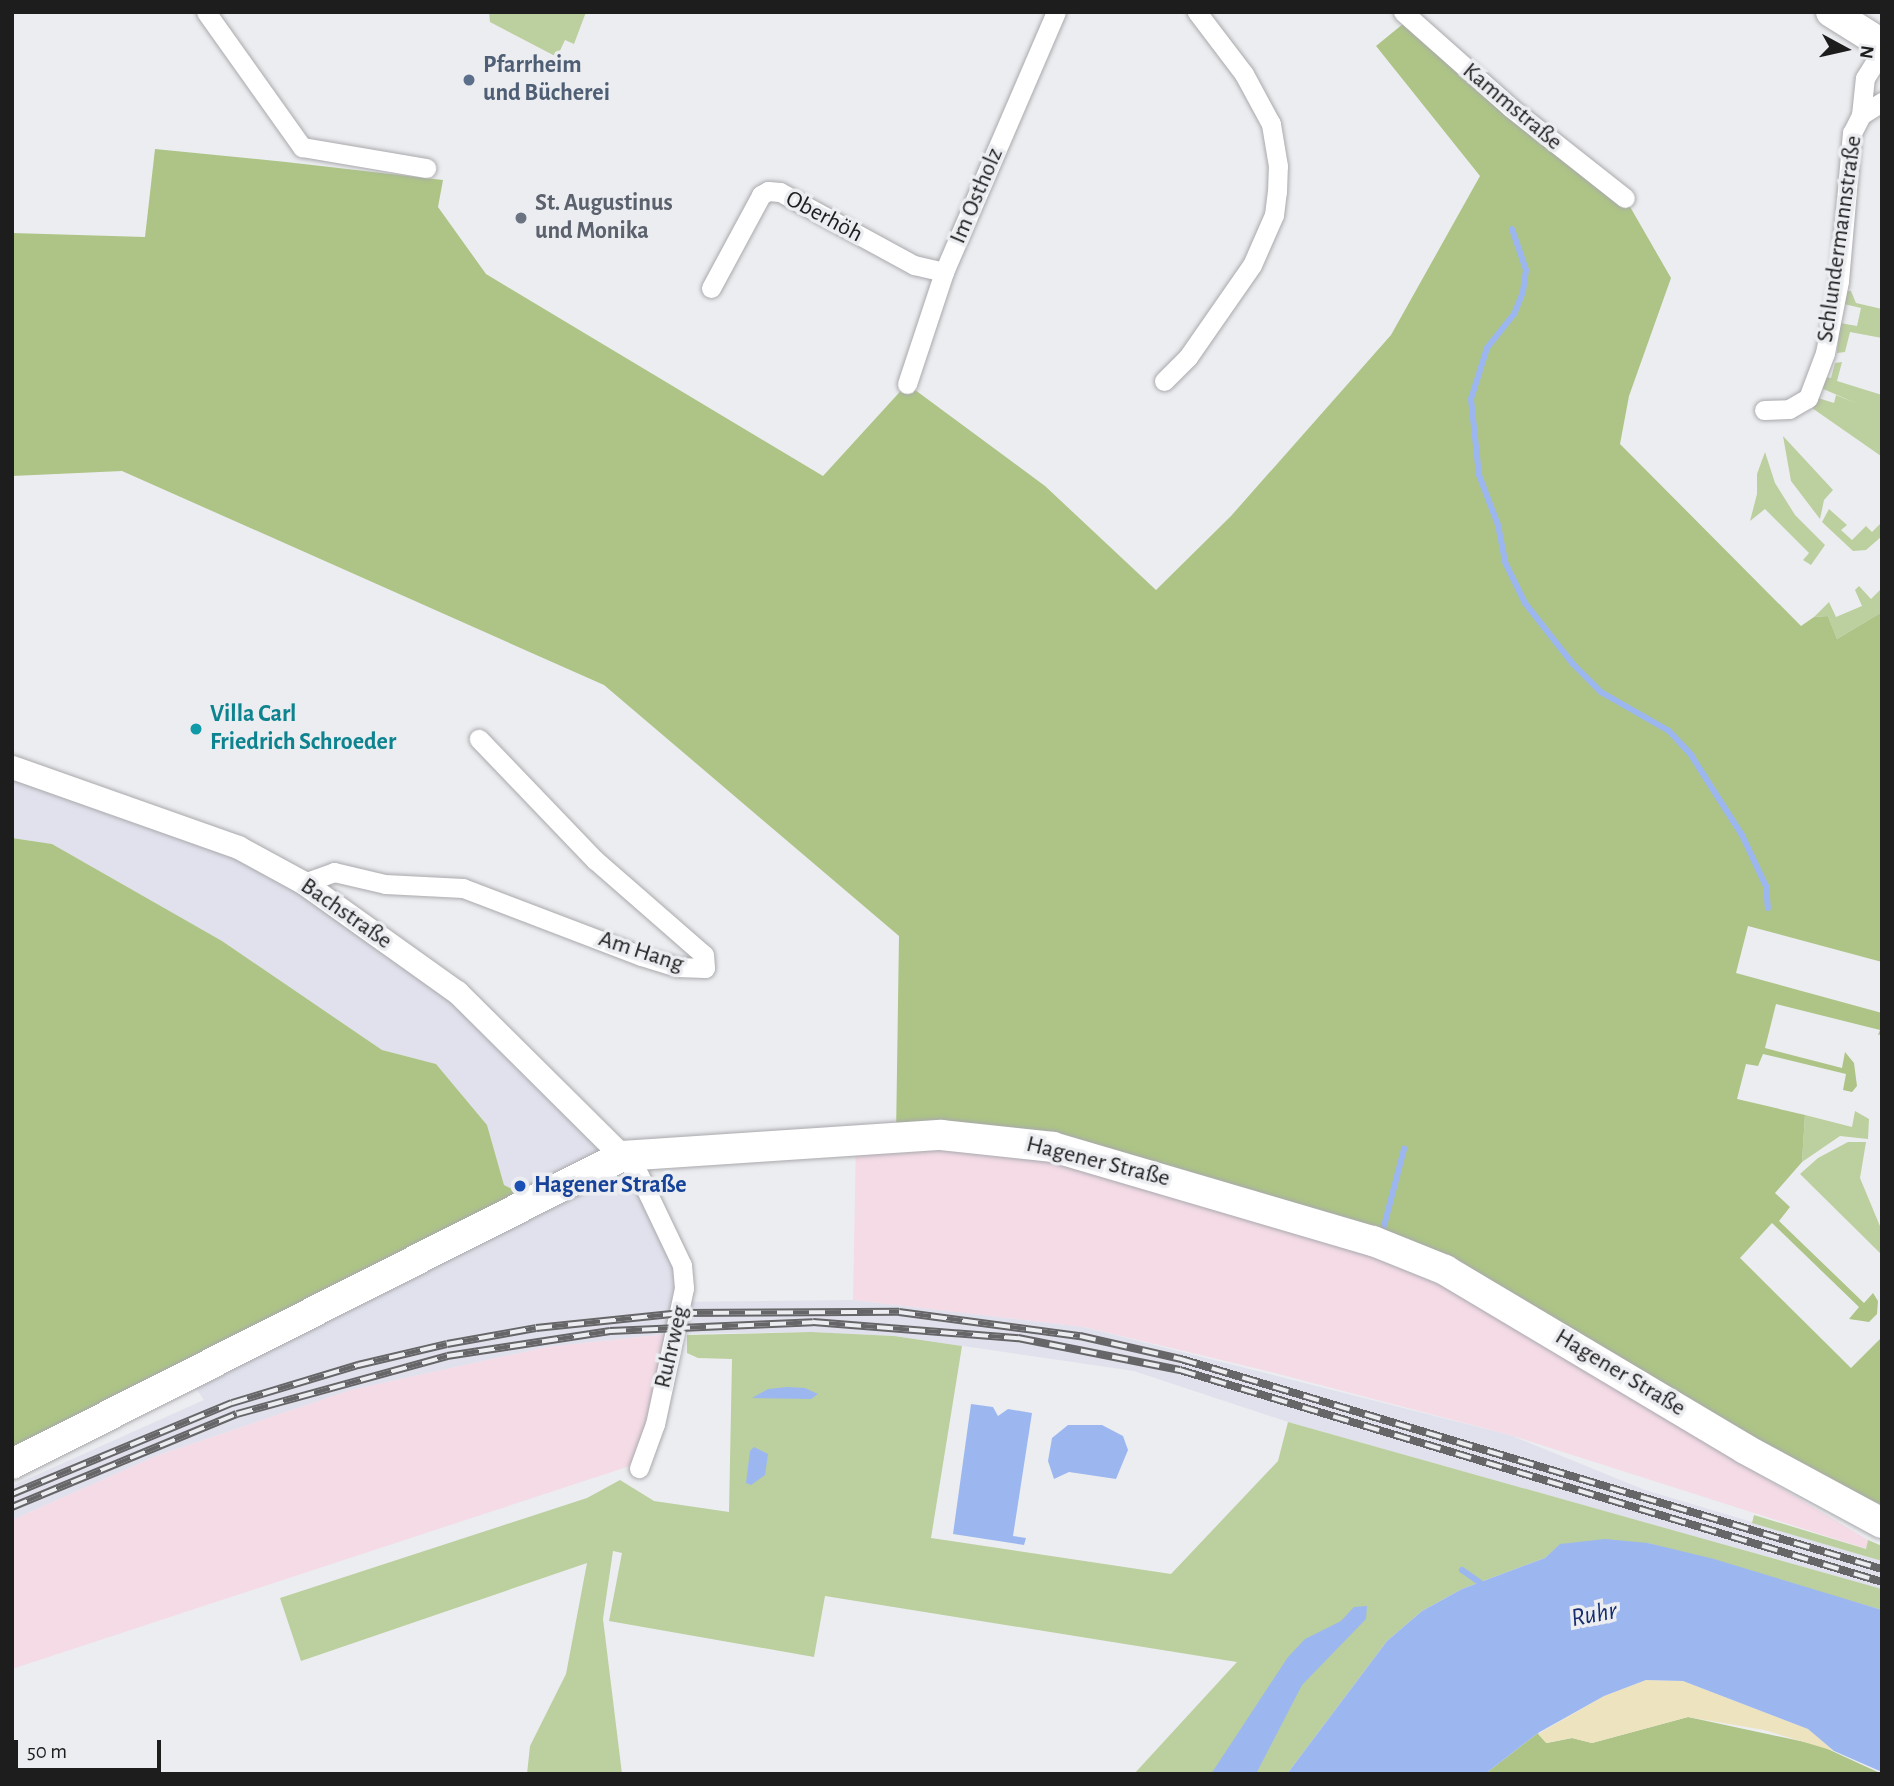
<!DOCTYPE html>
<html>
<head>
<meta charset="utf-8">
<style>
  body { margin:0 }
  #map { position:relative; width:1894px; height:1786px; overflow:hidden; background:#ecedf0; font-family:"Alegreya Sans",sans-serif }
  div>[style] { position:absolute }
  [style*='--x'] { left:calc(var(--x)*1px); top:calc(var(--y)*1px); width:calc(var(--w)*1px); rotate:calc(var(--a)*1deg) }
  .built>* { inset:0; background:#e0e1ec }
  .industrial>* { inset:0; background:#f4dbe6 }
  .green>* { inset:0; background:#bccf9e }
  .forest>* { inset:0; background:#adc486 }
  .sand>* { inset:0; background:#ede3be }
  .water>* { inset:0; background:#9cb7f0 }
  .stream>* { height:6px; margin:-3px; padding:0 3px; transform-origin:3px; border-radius:3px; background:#9cb7f0 }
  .roads { filter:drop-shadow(0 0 2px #a9a9ad) drop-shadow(0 0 2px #a9a9ad) }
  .minor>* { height:19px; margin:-9.5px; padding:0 9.5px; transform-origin:9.5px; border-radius:9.5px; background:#fff }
  .tertiary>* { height:23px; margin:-11.5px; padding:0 11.5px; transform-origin:11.5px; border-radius:11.5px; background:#fff }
  .primary>* { height:30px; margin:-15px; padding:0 15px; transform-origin:15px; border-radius:15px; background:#fff }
  .rail>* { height:8px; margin-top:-4px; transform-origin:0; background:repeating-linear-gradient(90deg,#ecedf0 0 16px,#666668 0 32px); box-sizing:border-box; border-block:2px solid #666668 }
  .dots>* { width:19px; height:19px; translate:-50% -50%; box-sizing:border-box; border:4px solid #ecedf0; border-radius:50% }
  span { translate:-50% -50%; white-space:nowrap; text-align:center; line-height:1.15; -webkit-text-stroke:7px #ecedf0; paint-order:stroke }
  .service-label { font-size:24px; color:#4e5e75; font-weight:700 }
  .left { translate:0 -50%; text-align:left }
  .street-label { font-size:24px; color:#1d1d1e }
  .worship-label { font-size:24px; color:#5b616d; font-weight:700 }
  .culture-label { font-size:24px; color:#0d838f; font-weight:700 }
  .transit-label { font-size:24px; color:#164399; font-weight:700 }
  .water-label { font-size:26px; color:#152e6f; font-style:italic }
  .frame { position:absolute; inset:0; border:14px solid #1d1d1e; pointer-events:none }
  .north { position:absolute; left:1810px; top:14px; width:70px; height:70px; -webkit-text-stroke:5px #ecedf0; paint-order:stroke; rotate:98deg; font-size:19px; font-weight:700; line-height:28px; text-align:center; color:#1d1d1e }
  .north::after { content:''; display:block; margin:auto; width:24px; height:32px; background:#1d1d1e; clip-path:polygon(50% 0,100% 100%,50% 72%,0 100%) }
  .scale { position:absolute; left:14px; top:1740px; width:147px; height:32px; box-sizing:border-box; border:4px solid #1d1d1e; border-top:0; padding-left:9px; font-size:21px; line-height:24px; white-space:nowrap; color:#1d1d1e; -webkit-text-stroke:5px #ecedf0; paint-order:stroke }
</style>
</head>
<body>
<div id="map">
  <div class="built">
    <div style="clip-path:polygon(12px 773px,235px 853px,298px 887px,455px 996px,602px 1148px,524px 1195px,504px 1185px,487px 1125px,436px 1064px,382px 1050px,222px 941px,52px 844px,12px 838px)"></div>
    <div style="clip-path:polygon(620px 1174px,634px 1187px,673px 1261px,675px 1302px,853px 1300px,1084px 1327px,1510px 1435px,1645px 1490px,1882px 1561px,1882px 1589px,1288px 1422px,1134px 1371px,894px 1336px,811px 1332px,667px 1334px,547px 1347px,351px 1390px,156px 1456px,12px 1520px,12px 1486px,204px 1400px,193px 1384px)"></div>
  </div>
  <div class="industrial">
    <div style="clip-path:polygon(856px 1138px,1053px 1147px,1167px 1196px,1301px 1228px,1450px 1289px,1868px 1540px,1867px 1549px,1510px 1435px,1275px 1373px,1084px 1327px,853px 1300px)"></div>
    <div style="clip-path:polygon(667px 1334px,636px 1464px,12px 1669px,12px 1520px,156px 1456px,351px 1390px,547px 1347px)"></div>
  </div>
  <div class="green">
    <div style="clip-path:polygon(489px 12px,586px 12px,574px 44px,565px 40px,557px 57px,490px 22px)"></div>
    <div style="clip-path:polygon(1847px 291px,1851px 291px,1856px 303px,1882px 309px,1882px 338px,1850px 332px,1845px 352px,1837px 353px,1840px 323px,1857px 326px,1861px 308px,1844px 304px)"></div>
    <div style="clip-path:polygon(1842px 362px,1837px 381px,1882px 395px,1881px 456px,1812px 408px,1818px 398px,1834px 403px,1836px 395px,1858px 404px,1821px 388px,1824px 377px,1831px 378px,1835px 363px)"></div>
    <div style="clip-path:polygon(1783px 436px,1833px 490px,1824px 500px,1820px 519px,1791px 481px)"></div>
    <div style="clip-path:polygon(1765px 452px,1775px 483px,1795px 515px,1825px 545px,1811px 565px,1803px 560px,1809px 553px,1765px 509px,1750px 521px,1757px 494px,1757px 474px)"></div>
    <div style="clip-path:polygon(1829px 509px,1847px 525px,1841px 530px,1852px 540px,1866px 526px,1872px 532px,1882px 522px,1882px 536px,1866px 550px,1853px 551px,1822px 522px)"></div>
    <div style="clip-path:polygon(1859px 586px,1871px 599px,1882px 588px,1882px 612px,1837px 639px,1828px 616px,1814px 617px,1829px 602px,1836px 617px,1862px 606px,1855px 590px)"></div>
    <div style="clip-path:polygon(1855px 1111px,1869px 1119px,1868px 1139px,1840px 1136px,1802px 1162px,1805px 1115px,1852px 1127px)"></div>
    <div style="clip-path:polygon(1848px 1142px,1866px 1142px,1860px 1178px,1882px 1231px,1882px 1255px,1800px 1174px,1818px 1158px)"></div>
    <div style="clip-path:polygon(811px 1332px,894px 1336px,962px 1346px,931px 1538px,1171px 1574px,1278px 1461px,1288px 1422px,1882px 1589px,1882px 1610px,1648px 1543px,1561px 1544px,1545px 1558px,1462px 1589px,1422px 1611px,1387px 1641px,1287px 1774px,1134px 1774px,1237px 1662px,825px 1596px,814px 1657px,609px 1621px,622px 1553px,613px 1551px,603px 1619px,622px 1774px,527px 1774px,530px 1746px,566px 1674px,587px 1563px,301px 1661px,280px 1598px,587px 1498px,620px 1480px,654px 1501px,729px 1512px,732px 1359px,698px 1358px,687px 1353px,687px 1335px)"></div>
    <div style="clip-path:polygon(1754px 1515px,1866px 1549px,1868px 1540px,1882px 1546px,1882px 1561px,1752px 1523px)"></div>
  </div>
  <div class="forest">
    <div style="clip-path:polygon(1409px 19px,1625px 198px,1671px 278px,1629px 396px,1620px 444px,1801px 626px,1814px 617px,1828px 616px,1837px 639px,1882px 612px,1882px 962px,1748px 926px,1736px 973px,1882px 1013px,1882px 1034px,1878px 1035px,1880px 1030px,1776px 1004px,1765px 1048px,1842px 1068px,1845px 1052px,1854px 1063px,1857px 1086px,1852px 1092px,1843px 1090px,1846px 1074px,1763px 1054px,1758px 1066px,1746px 1064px,1737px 1099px,1805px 1115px,1802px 1162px,1775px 1193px,1790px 1207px,1779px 1221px,1864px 1303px,1873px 1293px,1878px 1301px,1877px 1314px,1869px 1322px,1849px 1319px,1859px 1307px,1772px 1223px,1740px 1258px,1851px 1368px,1882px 1337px,1882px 1505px,1837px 1485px,1475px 1276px,1176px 1181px,896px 1137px,899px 936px,604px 685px,122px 471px,12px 476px,12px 233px,145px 237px,155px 149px,286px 162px,443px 180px,438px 207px,486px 274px,823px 476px,907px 384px,1045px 486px,1156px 590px,1231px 516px,1391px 335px,1480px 176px,1376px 46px)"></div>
    <div style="clip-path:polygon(12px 838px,52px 844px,222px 941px,382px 1050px,436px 1064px,487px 1125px,504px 1185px,524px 1195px,12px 1455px)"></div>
    <div style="clip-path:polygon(1688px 1717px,1819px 1745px,1882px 1774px,1485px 1774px,1538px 1733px,1547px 1743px,1572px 1738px,1592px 1743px)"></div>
  </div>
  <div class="sand">
    <div style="clip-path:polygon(1646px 1680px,1683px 1681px,1808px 1729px,1834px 1751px,1764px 1730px,1688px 1717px,1592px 1743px,1572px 1738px,1546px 1743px,1538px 1734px,1604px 1696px)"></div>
  </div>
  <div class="water">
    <div style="clip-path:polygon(787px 1387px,805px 1388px,818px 1394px,811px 1399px,752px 1398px,768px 1389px)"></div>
    <div style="clip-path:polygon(971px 1404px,993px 1407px,998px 1416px,1008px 1409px,1032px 1413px,1013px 1536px,1026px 1538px,1024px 1545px,953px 1534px)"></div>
    <div style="clip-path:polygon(1068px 1425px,1102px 1425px,1123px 1436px,1128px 1450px,1116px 1479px,1069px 1472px,1054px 1479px,1048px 1461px,1052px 1438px)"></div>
    <div style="clip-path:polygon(754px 1447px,768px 1454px,765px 1475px,751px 1485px,746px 1483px,750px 1451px)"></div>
    <div style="clip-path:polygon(1605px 1539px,1648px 1543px,1714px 1559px,1882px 1610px,1882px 1772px,1834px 1751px,1808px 1729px,1683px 1681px,1646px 1680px,1604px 1696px,1538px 1733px,1485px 1774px,1287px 1774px,1387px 1641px,1422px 1611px,1462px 1589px,1545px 1558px,1560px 1544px)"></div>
    <div style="clip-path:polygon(1367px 1606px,1366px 1619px,1302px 1685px,1256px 1774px,1211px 1774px,1288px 1657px,1305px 1639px,1341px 1621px,1354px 1607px)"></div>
  </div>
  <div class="stream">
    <div style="--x:1512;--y:229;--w:43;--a:71.1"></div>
    <div style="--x:1526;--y:270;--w:22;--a:98"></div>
    <div style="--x:1523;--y:292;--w:24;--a:112"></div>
    <div style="--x:1514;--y:314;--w:43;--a:128.5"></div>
    <div style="--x:1487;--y:348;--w:53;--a:107.4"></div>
    <div style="--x:1471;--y:399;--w:76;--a:84"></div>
    <div style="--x:1479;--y:475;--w:53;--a:69.2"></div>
    <div style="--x:1498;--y:525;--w:38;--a:79"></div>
    <div style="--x:1505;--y:562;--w:46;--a:64"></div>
    <div style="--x:1525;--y:603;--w:78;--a:51.8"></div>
    <div style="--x:1573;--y:664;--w:40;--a:45"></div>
    <div style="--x:1601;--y:692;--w:78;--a:29.8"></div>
    <div style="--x:1669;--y:731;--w:33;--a:47"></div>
    <div style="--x:1691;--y:755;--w:95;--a:57.5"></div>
    <div style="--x:1742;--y:835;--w:56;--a:64.8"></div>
    <div style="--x:1766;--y:886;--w:22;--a:85"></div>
    <div style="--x:1384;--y:1226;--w:80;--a:-75.4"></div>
    <div style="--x:1462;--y:1570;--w:29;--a:35"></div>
  </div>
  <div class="roads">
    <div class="minor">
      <div style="--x:206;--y:12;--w:166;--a:54.6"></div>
      <div style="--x:302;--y:147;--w:126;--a:9.6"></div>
      <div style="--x:1403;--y:12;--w:144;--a:41.6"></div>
      <div style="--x:1511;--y:108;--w:145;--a:38.3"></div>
      <div style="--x:1861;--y:115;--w:37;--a:-84"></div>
      <div style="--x:1865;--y:78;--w:32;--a:-58"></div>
      <div style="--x:711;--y:288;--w:106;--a:-61.7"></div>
      <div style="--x:761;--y:195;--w:8;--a:-30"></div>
      <div style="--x:768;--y:191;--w:12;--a:5"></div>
      <div style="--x:780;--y:192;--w:153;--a:28.6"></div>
      <div style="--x:914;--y:265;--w:31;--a:13"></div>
      <div style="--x:1164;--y:381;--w:34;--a:-45"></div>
      <div style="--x:1188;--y:357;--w:112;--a:-55.2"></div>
      <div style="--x:1252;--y:265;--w:55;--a:-66.3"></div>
      <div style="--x:1274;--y:215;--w:23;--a:-83"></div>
      <div style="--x:1277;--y:192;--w:26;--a:-88"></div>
      <div style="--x:1278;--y:166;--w:43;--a:-99.5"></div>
      <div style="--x:1271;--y:124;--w:57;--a:-118.4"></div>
      <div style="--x:1244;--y:74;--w:78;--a:-127.2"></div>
      <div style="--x:907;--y:384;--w:118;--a:-71.7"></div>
      <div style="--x:944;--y:272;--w:283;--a:-66.7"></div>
      <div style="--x:1764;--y:410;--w:25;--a:-2"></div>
      <div style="--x:1789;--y:409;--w:22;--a:-30"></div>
      <div style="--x:1808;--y:398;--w:48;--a:-69.3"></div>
      <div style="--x:1825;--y:353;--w:73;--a:-79"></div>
      <div style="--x:1839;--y:281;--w:149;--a:-85"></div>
      <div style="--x:1852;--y:133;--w:20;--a:-63"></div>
      <div style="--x:1861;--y:115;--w:25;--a:-32"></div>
      <div style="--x:304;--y:883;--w:32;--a:-20"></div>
      <div style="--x:334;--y:872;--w:52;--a:13.2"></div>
      <div style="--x:385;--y:884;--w:78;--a:2.9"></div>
      <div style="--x:463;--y:888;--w:191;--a:20.9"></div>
      <div style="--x:641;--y:956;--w:38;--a:17"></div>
      <div style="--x:677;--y:967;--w:28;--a:2"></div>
      <div style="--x:705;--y:968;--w:13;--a:-94"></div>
      <div style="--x:704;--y:955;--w:145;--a:-138.9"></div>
      <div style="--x:595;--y:860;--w:168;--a:-133.8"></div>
      <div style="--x:622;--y:1156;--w:25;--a:48"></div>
      <div style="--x:639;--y:1175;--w:100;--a:64.5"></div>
      <div style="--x:682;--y:1265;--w:23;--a:85"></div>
      <div style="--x:684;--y:1288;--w:139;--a:102"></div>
      <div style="--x:655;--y:1424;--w:47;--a:110"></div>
    </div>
    <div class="tertiary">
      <div style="--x:12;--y:767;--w:240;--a:19.5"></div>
      <div style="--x:238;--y:847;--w:75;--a:28.6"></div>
      <div style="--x:304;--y:883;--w:188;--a:35.5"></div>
      <div style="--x:457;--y:992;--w:233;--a:44.8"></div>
    </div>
    <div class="primary">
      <div style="--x:1831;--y:12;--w:60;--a:32.1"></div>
      <div style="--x:12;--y:1464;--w:683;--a:-26.79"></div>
      <div style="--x:622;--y:1156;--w:320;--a:-3.8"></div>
      <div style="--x:941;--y:1135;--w:113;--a:6.1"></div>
      <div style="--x:1053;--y:1147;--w:334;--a:16.4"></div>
      <div style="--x:1373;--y:1241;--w:78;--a:21.9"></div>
      <div style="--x:1445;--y:1270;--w:349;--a:30.8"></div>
      <div style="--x:1745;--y:1449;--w:156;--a:28.4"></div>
    </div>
  </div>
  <div class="rail">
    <div style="--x:12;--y:1494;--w:238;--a:-22.5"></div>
    <div style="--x:232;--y:1403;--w:132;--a:-16.8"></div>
    <div style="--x:358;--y:1365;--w:91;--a:-13.3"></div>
    <div style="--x:447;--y:1344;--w:90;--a:-10.2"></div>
    <div style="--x:536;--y:1328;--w:146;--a:-5.9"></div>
    <div style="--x:681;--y:1313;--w:218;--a:-0.3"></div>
    <div style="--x:899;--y:1312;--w:183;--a:7.6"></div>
    <div style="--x:1080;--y:1336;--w:104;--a:12.8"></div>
    <div style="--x:1181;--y:1359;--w:732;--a:16.68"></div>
    <div style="--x:12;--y:1507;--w:243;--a:-22.5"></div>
    <div style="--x:237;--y:1414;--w:218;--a:-15.4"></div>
    <div style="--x:447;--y:1356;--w:165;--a:-8.7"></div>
    <div style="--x:610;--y:1331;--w:203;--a:-2.5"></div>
    <div style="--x:813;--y:1322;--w:206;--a:4.5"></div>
    <div style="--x:1018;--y:1338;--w:165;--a:11.2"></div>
    <div style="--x:1180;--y:1370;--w:733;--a:16.8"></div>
  </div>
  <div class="dots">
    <div style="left:469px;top:80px;background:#5c6f8a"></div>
    <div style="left:521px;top:218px;background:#6b7280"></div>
    <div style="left:196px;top:729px;background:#0f9aa8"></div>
    <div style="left:520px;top:1186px;background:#1a4fb4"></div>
  </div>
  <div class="service-label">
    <span class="left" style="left:483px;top:80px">Pfarrheim<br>und Bücherei</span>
  </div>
  <div class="street-label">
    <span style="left:1512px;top:107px;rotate:40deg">Kammstraße</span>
    <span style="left:977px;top:196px;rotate:-67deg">Im Ostholz</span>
    <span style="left:824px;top:217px;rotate:28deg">Oberhöh</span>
    <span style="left:1840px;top:239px;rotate:-82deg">Schlundermannstraße</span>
    <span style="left:346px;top:914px;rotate:35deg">Bachstraße</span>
    <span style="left:641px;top:952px;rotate:18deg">Am Hang</span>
    <span style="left:1098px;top:1162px;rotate:14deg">Hagener Straße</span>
    <span style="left:672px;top:1347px;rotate:-77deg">Ruhrweg</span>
    <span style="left:1620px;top:1373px;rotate:31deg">Hagener Straße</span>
  </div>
  <div class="worship-label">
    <span class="left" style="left:535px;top:218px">St. Augustinus<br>und Monika</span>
  </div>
  <div class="culture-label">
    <span class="left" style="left:210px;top:729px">Villa Carl<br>Friedrich Schroeder</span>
  </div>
  <div class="transit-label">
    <span class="left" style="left:534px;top:1186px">Hagener Straße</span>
  </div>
  <div class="water-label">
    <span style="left:1594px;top:1615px;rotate:-11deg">Ruhr</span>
  </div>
  <div class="frame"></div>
  <div class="north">N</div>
  <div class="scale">50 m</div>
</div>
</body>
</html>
